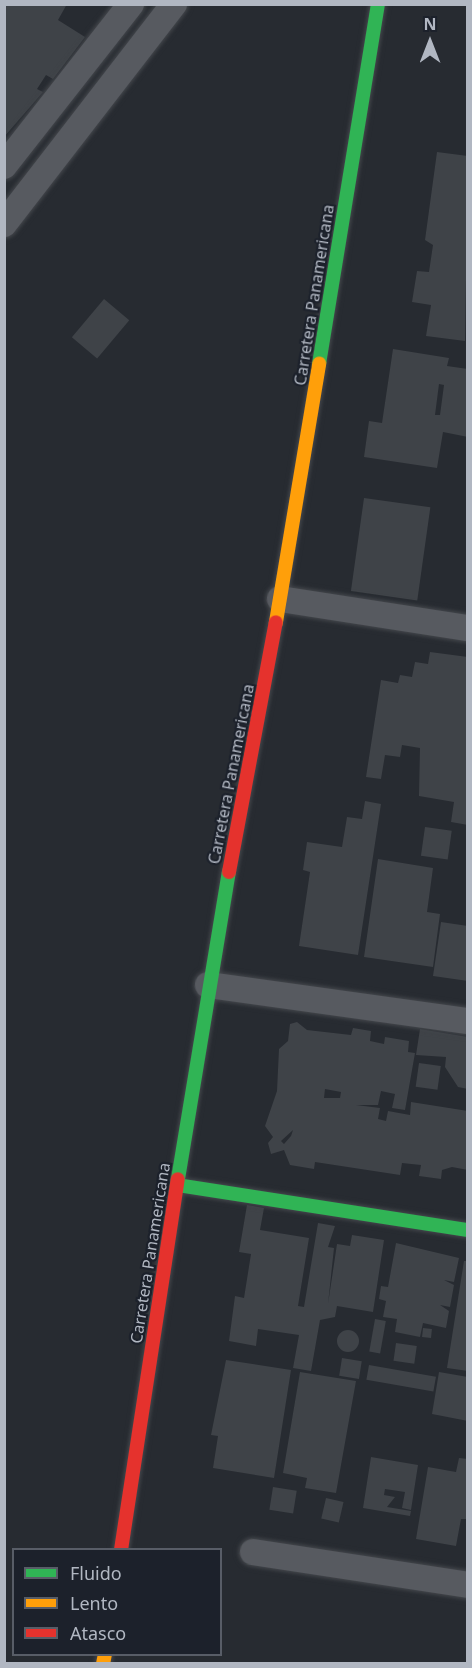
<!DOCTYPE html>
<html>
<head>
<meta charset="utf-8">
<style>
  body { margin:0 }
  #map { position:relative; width:472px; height:1668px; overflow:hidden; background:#272b31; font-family:"Noto Sans",sans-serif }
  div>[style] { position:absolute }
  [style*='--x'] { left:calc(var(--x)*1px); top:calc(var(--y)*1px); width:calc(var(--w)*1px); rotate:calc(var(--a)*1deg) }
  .building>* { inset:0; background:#3f4348; transform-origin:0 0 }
  .round { border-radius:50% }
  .roads { filter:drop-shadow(0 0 2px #44474c) drop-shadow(0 0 2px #44474c) }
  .street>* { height:26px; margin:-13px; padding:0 13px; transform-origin:13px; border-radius:13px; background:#575a60 }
  .fast>* { height:14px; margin:-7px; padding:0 7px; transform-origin:7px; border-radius:7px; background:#30b455 }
  .slow>* { height:14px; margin:-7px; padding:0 7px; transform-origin:7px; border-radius:7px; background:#ff9f0a }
  .jam>* { height:14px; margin:-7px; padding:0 7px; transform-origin:7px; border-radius:7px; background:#e5322d }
  span { translate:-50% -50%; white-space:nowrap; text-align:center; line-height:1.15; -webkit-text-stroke:4.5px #1c212b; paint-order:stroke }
  .street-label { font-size:16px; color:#b1b7c2 }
  .frame { position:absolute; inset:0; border:6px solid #b1b7c2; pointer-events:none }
  .legend { position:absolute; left:12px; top:1548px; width:210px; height:108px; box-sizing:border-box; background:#1c212b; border:2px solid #585d67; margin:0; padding:8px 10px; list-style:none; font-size:18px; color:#b1b7c2 }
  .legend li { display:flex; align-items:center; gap:12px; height:30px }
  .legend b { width:30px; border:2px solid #585d67 }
  .north { position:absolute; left:400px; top:12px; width:60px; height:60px; -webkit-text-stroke:4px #1c212b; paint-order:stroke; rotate:0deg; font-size:16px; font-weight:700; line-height:24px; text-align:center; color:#b1b7c2 }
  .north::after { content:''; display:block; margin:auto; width:21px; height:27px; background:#b1b7c2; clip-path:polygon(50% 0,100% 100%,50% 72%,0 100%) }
</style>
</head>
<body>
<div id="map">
  <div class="building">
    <div style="clip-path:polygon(4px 4px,67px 4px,58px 20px,85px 37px,53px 79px,46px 75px,37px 89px,43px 92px,4px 137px)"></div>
    <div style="clip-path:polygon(437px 152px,468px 156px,465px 341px,426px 336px,431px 305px,412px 302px,417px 271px,429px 272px,433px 245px,425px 240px)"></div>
    <div style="left:104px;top:299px;width:33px;height:50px;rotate:40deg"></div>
    <div style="clip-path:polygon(evenodd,393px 349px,449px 358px,447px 366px,468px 369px,468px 437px,443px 432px,437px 468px,364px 457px,369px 421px,382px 423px,393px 349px,439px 384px,444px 385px,440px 415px,435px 415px,439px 384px)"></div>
    <div style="left:364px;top:498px;width:67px;height:94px;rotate:8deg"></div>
    <div style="clip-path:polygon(430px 652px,468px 657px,468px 825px,451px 822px,454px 802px,419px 796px,420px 748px,402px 745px,400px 757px,385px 755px,381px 779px,366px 777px,381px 680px,398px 683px,400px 675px,412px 677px,415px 662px,428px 664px)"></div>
    <div style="clip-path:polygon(365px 801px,381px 804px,358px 955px,299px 946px,310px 872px,303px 870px,307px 842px,342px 847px,347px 817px,362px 819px)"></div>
    <div style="left:425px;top:827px;width:27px;height:29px;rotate:8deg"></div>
    <div style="clip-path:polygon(378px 859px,433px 868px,427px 912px,440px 914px,433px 967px,364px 957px)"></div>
    <div style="clip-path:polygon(441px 922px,468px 926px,468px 981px,433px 976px)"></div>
    <div style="clip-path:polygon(evenodd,297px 1022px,307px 1030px,351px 1035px,353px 1028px,371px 1031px,370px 1041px,384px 1044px,385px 1037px,409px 1041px,408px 1052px,415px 1053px,405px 1110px,392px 1108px,395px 1094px,381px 1091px,378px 1105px,356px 1105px,380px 1108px,378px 1119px,386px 1121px,388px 1111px,410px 1115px,411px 1102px,468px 1111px,468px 1170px,452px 1167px,442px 1170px,441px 1179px,419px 1176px,421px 1165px,402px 1163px,400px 1175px,315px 1162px,314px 1169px,290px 1165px,284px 1150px,271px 1154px,268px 1143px,273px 1137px,265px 1126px,277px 1091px,279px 1049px,288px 1041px,290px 1024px,297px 1022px,325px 1089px,341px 1092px,340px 1098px,324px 1098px,325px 1089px,297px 1022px,293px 1130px,291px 1136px,284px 1144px,281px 1141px,293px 1130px)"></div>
    <div style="clip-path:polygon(420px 1029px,468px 1037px,468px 1089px,458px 1087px,445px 1067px,446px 1057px,416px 1055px)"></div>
    <div style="left:419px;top:1063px;width:22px;height:24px;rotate:8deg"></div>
    <div style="clip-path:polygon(247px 1205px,264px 1208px,260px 1230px,309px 1238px,298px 1306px,304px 1307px,318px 1223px,335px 1226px,328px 1247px,334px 1248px,328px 1304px,337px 1244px,350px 1246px,352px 1235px,384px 1240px,373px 1312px,337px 1306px,335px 1317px,320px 1320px,311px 1371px,293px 1368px,299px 1335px,258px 1329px,256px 1346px,229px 1341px,235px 1296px,244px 1298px,251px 1254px,239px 1252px)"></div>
    <div style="clip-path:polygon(396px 1243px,459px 1258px,454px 1282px,444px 1280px,454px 1285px,450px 1307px,440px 1305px,449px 1311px,446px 1328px,423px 1323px,420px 1337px,395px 1332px,397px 1319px,383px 1317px,386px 1301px,379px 1299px,381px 1286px,388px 1287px)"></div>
    <div style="clip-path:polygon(464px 1261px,468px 1261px,468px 1371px,447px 1368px)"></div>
    <div style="left:375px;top:1319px;width:11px;height:33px;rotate:10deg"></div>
    <div style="left:423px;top:1328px;width:9px;height:9px;rotate:6deg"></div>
    <div class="round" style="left:337px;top:1330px;width:22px;height:22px"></div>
    <div style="left:396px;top:1343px;width:21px;height:18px;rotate:8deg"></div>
    <div style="left:342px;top:1358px;width:20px;height:18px;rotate:9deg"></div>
    <div style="clip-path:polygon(226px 1360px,291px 1370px,274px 1478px,213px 1468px,218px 1436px,211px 1435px)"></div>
    <div style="left:369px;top:1365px;width:68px;height:15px;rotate:10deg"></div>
    <div style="clip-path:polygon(300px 1372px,356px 1381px,336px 1493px,305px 1488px,307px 1478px,283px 1473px)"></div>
    <div style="clip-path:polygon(439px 1372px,468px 1377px,468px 1421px,432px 1414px)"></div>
    <div style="clip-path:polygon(371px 1457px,418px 1465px,411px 1510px,402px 1508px,405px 1492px,385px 1489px,384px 1495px,395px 1497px,387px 1507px,411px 1511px,410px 1516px,363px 1508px)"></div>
    <div style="clip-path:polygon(459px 1458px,468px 1459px,468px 1519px,461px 1519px,456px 1546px,416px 1539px,428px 1467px,456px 1472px)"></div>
    <div style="left:273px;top:1487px;width:24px;height:23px;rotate:9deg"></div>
    <div style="left:326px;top:1498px;width:18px;height:21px;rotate:13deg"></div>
  </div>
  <div class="roads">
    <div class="street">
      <div style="--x:4;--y:166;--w:206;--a:-51.9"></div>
      <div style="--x:4;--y:224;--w:278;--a:-52.3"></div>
      <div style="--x:280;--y:599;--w:190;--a:8.8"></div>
      <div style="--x:208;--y:985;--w:262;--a:7.9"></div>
      <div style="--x:253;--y:1552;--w:218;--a:8.7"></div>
    </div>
    <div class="fast">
      <div style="--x:319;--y:364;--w:365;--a:-80.7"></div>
      <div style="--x:178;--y:1179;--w:311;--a:-80.6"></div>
      <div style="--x:177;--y:1185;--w:294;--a:8.8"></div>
    </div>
    <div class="slow">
      <div style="--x:276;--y:622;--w:262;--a:-80.5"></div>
      <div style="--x:103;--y:1664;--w:10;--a:-79"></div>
    </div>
    <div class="jam">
      <div style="--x:229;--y:872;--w:254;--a:-79.4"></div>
      <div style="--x:121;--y:1550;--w:375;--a:-81.3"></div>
    </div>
  </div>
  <div class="street-label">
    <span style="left:314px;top:295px;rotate:-81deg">Carretera Panamericana</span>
    <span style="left:231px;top:774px;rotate:-79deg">Carretera Panamericana</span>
    <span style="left:150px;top:1253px;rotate:-81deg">Carretera Panamericana</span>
  </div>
  <div class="frame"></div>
  <ul class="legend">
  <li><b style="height:8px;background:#30b455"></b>Fluido</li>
  <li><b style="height:8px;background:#ff9f0a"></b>Lento</li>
  <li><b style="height:8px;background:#e5322d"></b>Atasco</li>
  </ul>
  <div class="north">N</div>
</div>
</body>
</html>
